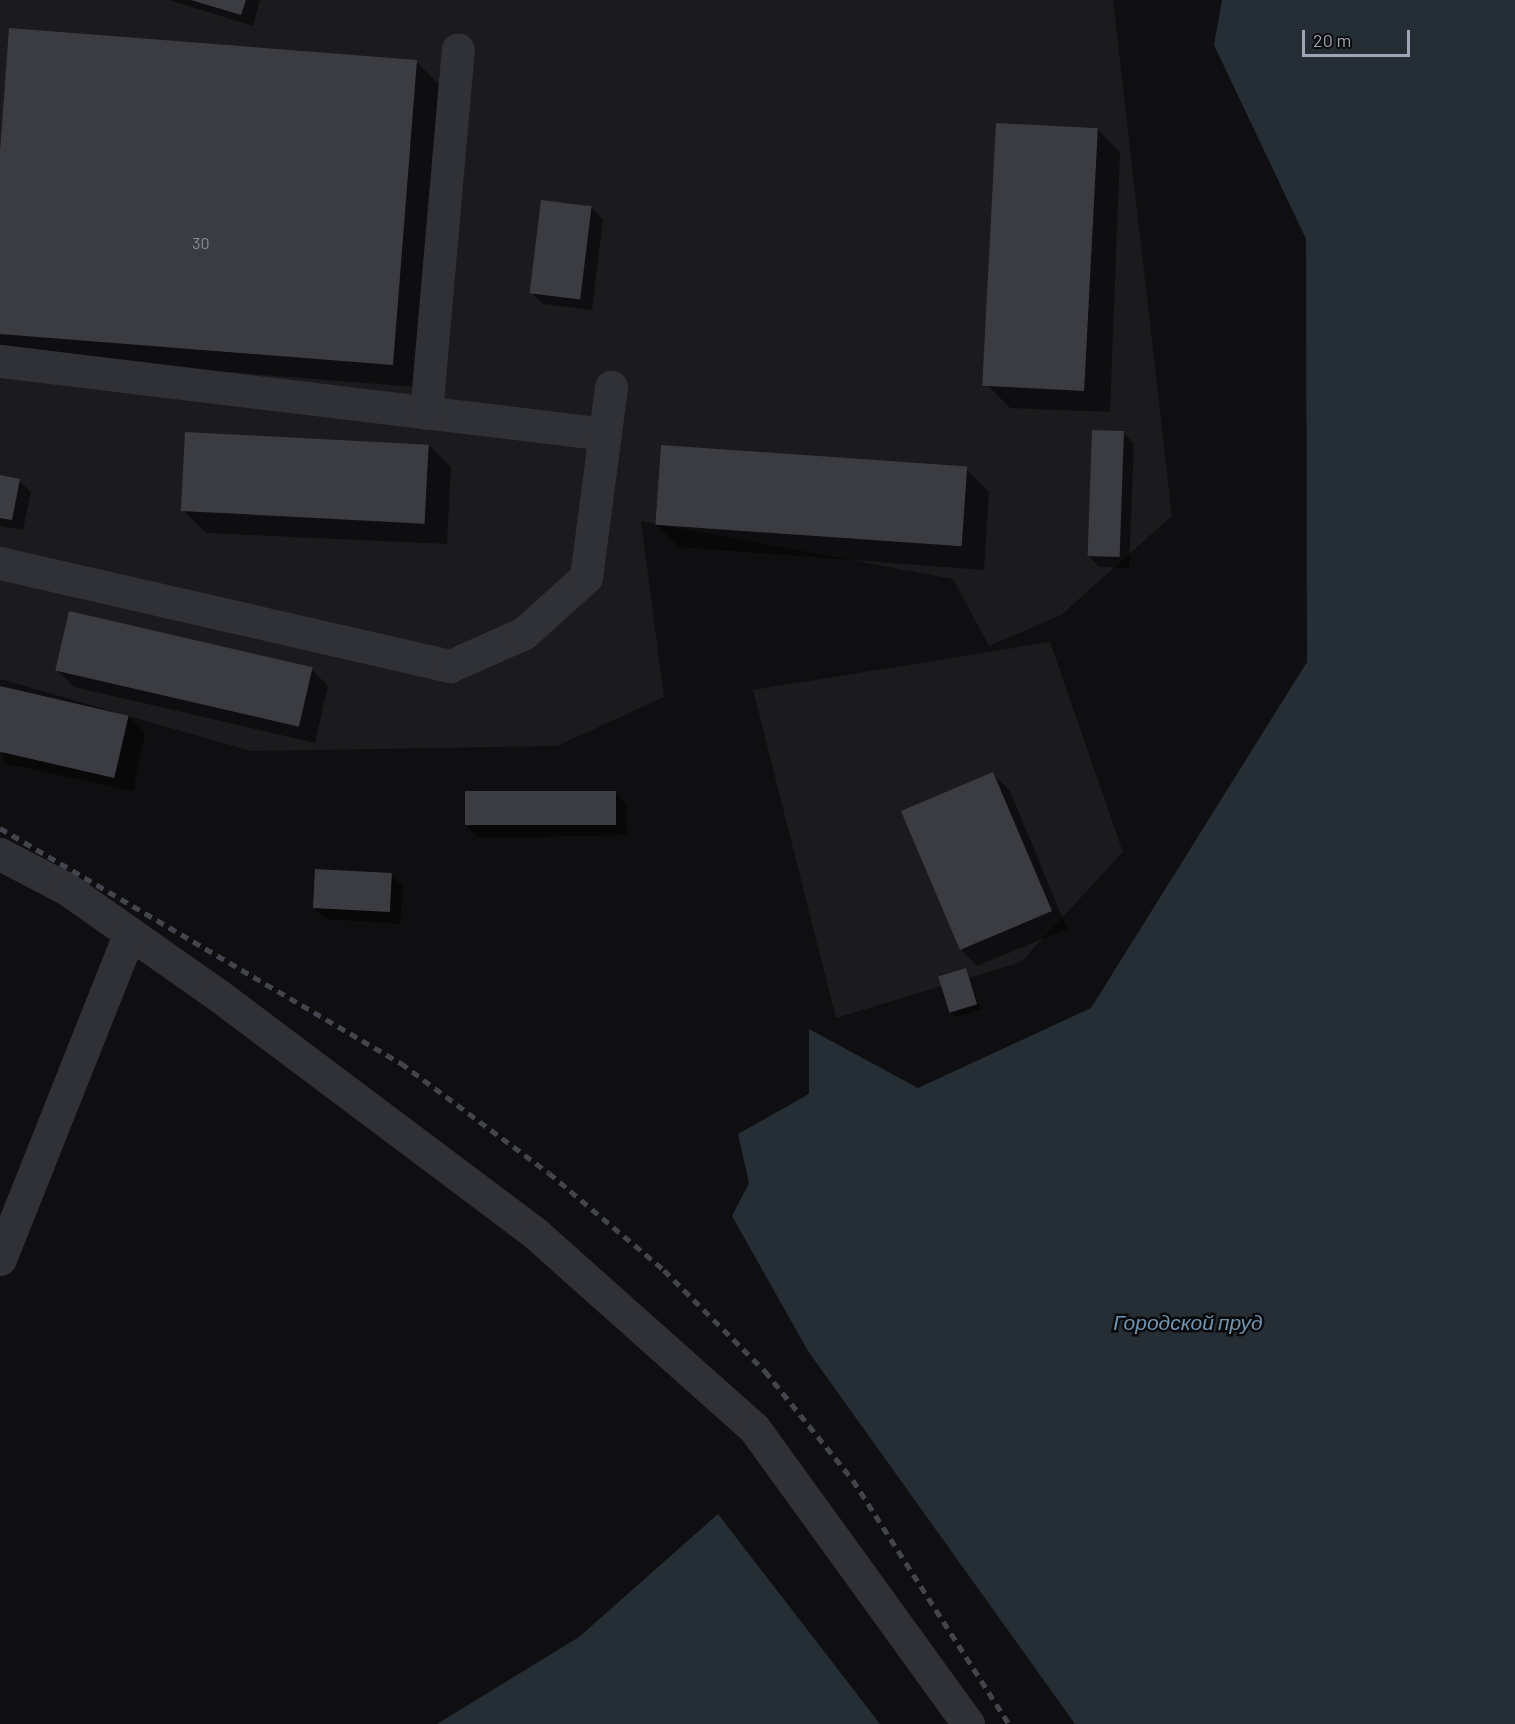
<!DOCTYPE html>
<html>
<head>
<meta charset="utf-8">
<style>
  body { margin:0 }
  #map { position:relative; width:1515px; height:1724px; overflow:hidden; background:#0f0f11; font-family:Barlow,sans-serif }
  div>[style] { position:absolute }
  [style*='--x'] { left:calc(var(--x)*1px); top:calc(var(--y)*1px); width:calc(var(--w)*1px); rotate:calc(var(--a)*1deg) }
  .built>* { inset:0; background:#1b1b1e }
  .water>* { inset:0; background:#252e35 }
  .shadow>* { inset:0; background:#0007 }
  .building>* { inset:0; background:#3b3c42; transform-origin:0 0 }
  .minor>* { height:33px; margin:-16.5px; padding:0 16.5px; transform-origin:16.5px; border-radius:16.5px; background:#303136 }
  .rail>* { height:4.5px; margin-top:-2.25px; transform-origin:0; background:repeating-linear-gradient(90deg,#43454c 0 8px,transparent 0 14px) }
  span { translate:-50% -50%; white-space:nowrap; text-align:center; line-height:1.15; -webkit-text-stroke:5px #0a0a0c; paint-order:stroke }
  .number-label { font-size:16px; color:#868b98 }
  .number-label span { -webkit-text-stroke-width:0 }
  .water-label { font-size:21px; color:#7195b3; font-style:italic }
  .scale { position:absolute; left:1302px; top:30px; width:108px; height:27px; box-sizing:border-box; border:3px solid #9fa5b4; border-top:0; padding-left:8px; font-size:18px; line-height:21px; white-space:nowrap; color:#9fa5b4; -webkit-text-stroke:4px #0a0a0c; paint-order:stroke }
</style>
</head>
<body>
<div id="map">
  <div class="built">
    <div style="clip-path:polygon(0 0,1113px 0,1172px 516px,1061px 615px,989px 646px,953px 579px,641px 521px,664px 697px,557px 746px,251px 751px,0 679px)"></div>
    <div style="clip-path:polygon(1050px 642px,1123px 852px,1021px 962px,836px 1018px,753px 690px)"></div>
  </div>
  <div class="water">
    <div style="clip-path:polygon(1222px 0,1515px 0,1515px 1724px,1075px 1724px,808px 1351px,732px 1216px,749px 1183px,738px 1134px,809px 1094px,809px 1029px,918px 1088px,1091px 1008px,1307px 662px,1306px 239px,1214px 45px)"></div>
    <div style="clip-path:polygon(718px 1514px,880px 1724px,437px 1724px,579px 1637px)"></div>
  </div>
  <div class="shadow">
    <div style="clip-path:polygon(169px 0,260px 0,253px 26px)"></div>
    <div style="clip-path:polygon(416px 62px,439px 84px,415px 387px,0 354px,0 171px)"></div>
    <div style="clip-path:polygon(1097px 129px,1120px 152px,1110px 412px,1010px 408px,987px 385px)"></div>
    <div style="clip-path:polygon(592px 208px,603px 219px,592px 310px,543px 304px,532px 293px)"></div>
    <div style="clip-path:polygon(1123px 432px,1134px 444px,1129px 568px,1099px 567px,1088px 555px)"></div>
    <div style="clip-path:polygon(429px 445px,451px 467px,447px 544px,206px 533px,183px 510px)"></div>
    <div style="clip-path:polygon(967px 470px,989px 492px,984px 570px,679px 547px,656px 524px)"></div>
    <div style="clip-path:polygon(0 476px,19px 481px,31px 492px,23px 530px,0 526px)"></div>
    <div style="clip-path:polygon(311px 669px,328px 686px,315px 743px,74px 687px,57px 670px)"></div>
    <div style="clip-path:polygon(0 688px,128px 716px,145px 733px,133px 791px,3px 763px)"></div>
    <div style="clip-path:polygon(993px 774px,1010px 791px,1067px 929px,977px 966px,960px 949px)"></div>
    <div style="clip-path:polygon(615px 792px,626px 804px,627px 835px,479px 838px,467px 826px)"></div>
    <div style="clip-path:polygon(391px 875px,403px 886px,400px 924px,326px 919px,314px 908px)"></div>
    <div style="clip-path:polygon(965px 969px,981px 1009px,956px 1017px,950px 1012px)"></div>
  </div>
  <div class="building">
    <div style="clip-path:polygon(191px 0,246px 0,241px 15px)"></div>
    <div style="clip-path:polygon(9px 28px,417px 60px,393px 365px,0 334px,0 152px)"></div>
    <div style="left:996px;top:123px;width:102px;height:263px;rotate:3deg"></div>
    <div style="left:541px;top:200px;width:51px;height:94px;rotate:7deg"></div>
    <div style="left:1092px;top:430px;width:32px;height:126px;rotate:2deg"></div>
    <div style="left:185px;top:432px;width:244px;height:79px;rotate:3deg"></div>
    <div style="left:661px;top:445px;width:307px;height:80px;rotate:4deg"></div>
    <div style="clip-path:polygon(0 475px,20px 479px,12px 520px,0 518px)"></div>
    <div style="left:69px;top:611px;width:250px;height:61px;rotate:13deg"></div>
    <div style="left:0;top:686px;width:132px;height:64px;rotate:13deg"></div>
    <div style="left:993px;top:772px;width:151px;height:100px;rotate:67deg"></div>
    <div style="left:616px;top:791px;width:34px;height:151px;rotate:90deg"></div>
    <div style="left:315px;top:869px;width:77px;height:39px;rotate:3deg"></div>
    <div style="left:966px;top:968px;width:38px;height:29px;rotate:73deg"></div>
  </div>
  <div class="minor">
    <div style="--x:0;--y:361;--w:609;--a:6.88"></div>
    <div style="--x:426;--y:413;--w:365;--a:-85"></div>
    <div style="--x:0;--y:563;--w:462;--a:12.9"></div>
    <div style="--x:450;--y:666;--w:81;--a:-24"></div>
    <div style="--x:524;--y:633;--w:84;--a:-42.1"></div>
    <div style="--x:586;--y:577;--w:192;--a:-82.5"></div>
    <div style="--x:0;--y:854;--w:76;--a:27.6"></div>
    <div style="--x:67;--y:889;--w:184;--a:35.1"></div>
    <div style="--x:218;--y:995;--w:398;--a:36.9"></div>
    <div style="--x:536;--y:1234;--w:292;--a:41.7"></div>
    <div style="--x:754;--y:1428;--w:365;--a:54.1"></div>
    <div style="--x:0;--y:1259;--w:351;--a:-68.3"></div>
  </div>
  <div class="rail">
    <div style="--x:0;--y:828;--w:465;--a:30.4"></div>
    <div style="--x:401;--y:1063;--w:184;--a:36.6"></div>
    <div style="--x:549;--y:1173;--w:150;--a:40.1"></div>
    <div style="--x:664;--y:1270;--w:143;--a:45"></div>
    <div style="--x:765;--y:1371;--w:140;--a:51.1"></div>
    <div style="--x:853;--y:1480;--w:290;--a:57.4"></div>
  </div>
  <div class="number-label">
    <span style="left:201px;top:243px">30</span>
  </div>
  <div class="water-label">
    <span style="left:1188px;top:1322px">Городской пруд</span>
  </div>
  <div class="scale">20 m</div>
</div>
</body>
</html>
